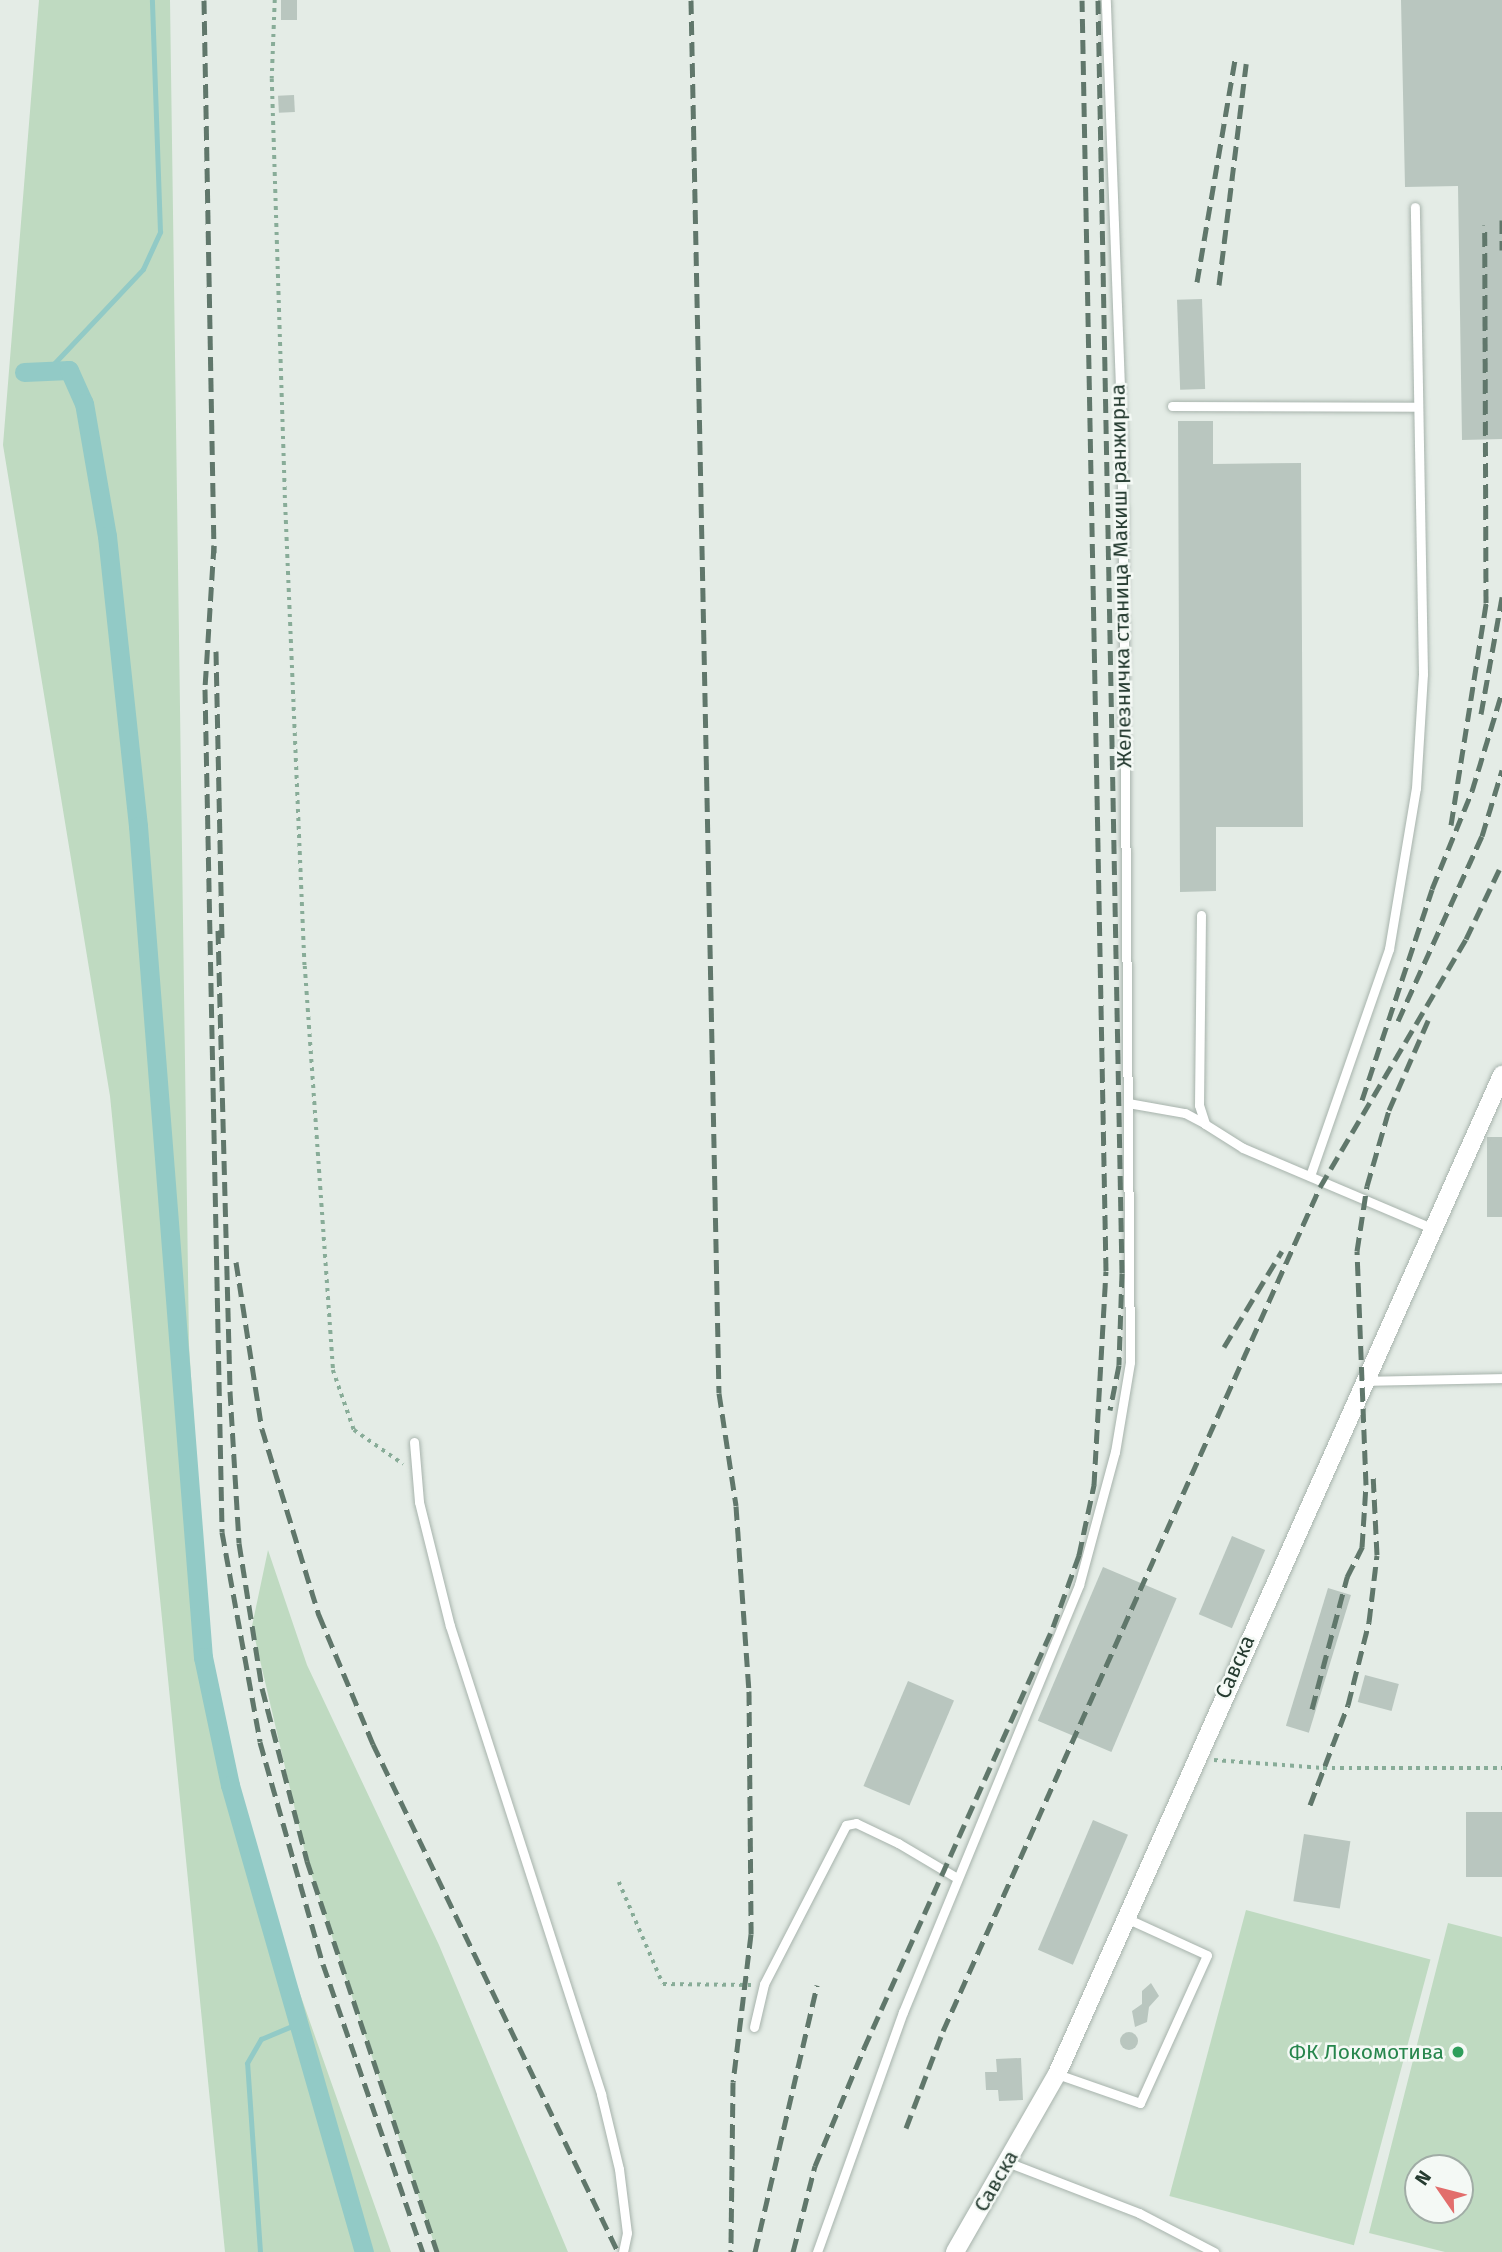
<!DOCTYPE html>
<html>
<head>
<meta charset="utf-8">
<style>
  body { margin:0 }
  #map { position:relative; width:1502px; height:2252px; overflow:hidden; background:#e4ece6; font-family:"Fira Sans",sans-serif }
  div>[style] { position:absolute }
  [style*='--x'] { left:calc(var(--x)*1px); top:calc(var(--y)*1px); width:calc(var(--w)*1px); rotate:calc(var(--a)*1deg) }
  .green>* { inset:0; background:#bfdac1; transform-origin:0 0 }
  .stream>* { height:5px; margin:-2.5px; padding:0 2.5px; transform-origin:2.5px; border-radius:2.5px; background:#92cac6 }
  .canal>* { height:19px; margin:-9.5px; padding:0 9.5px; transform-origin:9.5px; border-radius:9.5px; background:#92cac6 }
  .building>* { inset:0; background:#b9c6bf; transform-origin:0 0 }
  .round { border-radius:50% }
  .path>* { height:3.5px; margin-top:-1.75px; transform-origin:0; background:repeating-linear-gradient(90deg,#88ac98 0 3.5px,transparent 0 8.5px) }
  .roads { filter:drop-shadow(0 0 2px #a7b3ac) drop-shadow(0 0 2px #a7b3ac) }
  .service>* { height:9px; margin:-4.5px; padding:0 4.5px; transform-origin:4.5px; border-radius:4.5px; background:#fff }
  .minor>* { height:18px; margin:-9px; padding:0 9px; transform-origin:9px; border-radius:9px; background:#fff }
  .rail>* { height:5px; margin-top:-2.5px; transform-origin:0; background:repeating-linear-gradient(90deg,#60776b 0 14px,transparent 0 21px) }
  .dots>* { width:19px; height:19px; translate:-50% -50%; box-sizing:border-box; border:4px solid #f4f9f5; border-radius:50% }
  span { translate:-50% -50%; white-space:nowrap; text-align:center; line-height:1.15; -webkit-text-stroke:5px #f4f9f5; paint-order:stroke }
  .street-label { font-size:21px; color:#253b30 }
  .leisure-label { font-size:21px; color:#27864d }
  .right { translate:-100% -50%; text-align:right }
  .north { position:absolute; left:1404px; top:2154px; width:70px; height:70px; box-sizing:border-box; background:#f4f9f5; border:2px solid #a1ada6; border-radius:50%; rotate:305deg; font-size:19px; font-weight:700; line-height:28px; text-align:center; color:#253b30 }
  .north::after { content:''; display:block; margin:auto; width:24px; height:32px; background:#e26e6c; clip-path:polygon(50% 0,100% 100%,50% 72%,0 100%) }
</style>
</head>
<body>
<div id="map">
  <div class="green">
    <div style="clip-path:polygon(39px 0,170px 0,189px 1345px,210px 1670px,274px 1920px,391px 2252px,225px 2252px,110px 1096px,3px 445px)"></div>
    <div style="clip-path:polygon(268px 1550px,307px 1665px,439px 1945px,568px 2252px,437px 2252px,307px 1861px,252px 1626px)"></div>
    <div style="left:1246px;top:1910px;width:191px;height:296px;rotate:15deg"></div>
    <div style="clip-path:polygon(evenodd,1448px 1923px,1502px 1937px,1502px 2252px,1445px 2252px,1369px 2233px,1448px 1923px,1418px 2168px,1460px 2168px,1460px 2210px,1418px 2210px,1418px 2168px)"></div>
  </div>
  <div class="stream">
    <div style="--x:47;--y:371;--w:140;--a:-46.7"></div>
    <div style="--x:143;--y:269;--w:41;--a:-65.3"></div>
    <div style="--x:160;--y:232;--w:232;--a:-92"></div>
    <div style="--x:260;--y:2252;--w:189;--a:-93.9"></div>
    <div style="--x:247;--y:2063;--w:28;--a:-60"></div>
    <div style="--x:261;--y:2039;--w:41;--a:-22.8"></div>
  </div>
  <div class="canal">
    <div style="--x:24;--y:372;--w:45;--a:-2.5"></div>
    <div style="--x:69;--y:370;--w:36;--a:66"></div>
    <div style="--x:84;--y:403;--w:135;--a:80.2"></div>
    <div style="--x:107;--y:536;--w:292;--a:83.9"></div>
    <div style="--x:138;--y:826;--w:834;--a:85.53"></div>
    <div style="--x:203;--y:1657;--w:131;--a:78.1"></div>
    <div style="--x:230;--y:1785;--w:486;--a:74"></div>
  </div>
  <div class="building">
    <div style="left:281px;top:0;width:16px;height:20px"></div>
    <div style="clip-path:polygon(1401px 0,1502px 0,1502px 439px,1462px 440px,1458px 186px,1405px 187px)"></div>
    <div style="left:294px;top:95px;width:17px;height:16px;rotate:87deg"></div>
    <div style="left:1202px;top:299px;width:90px;height:25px;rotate:88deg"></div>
    <div style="clip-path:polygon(1178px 421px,1213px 421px,1213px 464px,1301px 463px,1303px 827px,1216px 827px,1216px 891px,1180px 892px)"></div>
    <div style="left:1487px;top:1137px;width:15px;height:80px"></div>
    <div style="left:1232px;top:1536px;width:36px;height:85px;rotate:23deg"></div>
    <div style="left:1103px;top:1567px;width:80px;height:167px;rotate:23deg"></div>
    <div style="left:1328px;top:1588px;width:24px;height:144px;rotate:17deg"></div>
    <div style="left:1365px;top:1675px;width:35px;height:28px;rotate:15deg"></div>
    <div style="left:908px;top:1681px;width:50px;height:114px;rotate:23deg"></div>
    <div style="left:1502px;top:1812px;width:65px;height:36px;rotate:90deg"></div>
    <div style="left:1093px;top:1820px;width:38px;height:141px;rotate:23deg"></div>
    <div style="left:1304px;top:1834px;width:47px;height:68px;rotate:9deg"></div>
    <div style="clip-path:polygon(1151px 1983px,1159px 1996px,1149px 2007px,1147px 2022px,1135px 2027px,1132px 2011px,1142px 2004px,1142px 1991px)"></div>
    <div class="round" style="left:1120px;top:2032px;width:18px;height:18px"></div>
    <div style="clip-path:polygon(1021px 2058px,1023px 2100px,999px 2101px,998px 2090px,986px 2090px,985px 2072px,997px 2072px,996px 2059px)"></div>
  </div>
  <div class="path">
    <div style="--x:275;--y:0;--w:79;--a:92.2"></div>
    <div style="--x:272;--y:79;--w:416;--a:88.2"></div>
    <div style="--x:285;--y:495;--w:471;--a:87.6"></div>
    <div style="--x:305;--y:966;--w:405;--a:86"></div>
    <div style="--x:333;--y:1370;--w:64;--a:70.7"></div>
    <div style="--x:354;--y:1430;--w:60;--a:34.8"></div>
    <div style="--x:1214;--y:1760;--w:109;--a:4.2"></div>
    <div style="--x:1323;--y:1768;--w:179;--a:0"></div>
    <div style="--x:619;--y:1882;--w:111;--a:66.7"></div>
    <div style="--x:663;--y:1984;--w:88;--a:0.7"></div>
  </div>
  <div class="roads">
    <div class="service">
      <div style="--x:1172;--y:406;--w:245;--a:0.2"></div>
      <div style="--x:1201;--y:915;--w:190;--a:90.6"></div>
      <div style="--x:1199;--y:1105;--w:20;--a:72"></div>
      <div style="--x:1205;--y:1124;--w:45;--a:32.3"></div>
      <div style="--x:1243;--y:1148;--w:207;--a:23"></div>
      <div style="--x:1128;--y:1103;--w:58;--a:10"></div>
      <div style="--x:1185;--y:1113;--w:21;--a:28"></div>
      <div style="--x:1311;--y:1173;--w:237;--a:-70.8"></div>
      <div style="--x:1389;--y:949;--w:163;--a:-80.5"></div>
      <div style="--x:1416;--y:788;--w:114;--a:-86.5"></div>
      <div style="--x:1423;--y:674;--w:467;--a:-91"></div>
      <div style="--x:1364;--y:1381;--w:138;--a:-1.2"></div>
      <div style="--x:414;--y:1442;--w:60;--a:85.2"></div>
      <div style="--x:419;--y:1502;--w:128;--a:76"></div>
      <div style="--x:450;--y:1626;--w:492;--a:72.1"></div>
      <div style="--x:601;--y:2094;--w:77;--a:76.5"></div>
      <div style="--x:619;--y:2169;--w:64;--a:82.9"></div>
      <div style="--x:627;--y:2233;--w:19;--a:102"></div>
      <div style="--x:754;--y:2027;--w:44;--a:-76.9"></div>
      <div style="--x:764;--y:1984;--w:179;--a:-62.7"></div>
      <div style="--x:846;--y:1825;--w:10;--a:-11"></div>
      <div style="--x:856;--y:1823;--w:47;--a:25.5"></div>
      <div style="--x:898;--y:1843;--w:69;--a:30.7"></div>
      <div style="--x:1057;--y:2074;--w:88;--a:19.3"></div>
      <div style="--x:1140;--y:2103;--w:162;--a:-65.6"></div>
      <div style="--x:1207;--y:1955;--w:87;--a:-155.5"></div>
      <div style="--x:1007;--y:2162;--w:142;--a:21.1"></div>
      <div style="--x:1139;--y:2213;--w:85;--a:27.5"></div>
      <div style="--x:817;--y:2252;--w:255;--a:-70.3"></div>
      <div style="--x:903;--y:2012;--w:462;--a:-67.6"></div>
      <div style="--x:1079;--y:1585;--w:138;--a:-74.9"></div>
      <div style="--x:1115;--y:1452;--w:91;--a:-80.5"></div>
      <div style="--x:1130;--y:1362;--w:920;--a:-90.5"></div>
      <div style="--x:1122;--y:442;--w:442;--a:-92.1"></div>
    </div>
    <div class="minor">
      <div style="--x:955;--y:2252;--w:205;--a:-60.2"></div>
      <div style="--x:1057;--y:2074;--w:1094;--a:-65.99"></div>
    </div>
  </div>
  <div class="rail">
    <div style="--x:204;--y:0;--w:553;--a:88.96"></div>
    <div style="--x:691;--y:0;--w:1393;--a:88.85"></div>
    <div style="--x:719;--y:1393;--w:114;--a:81.4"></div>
    <div style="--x:736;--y:1506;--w:185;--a:86"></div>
    <div style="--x:749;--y:1691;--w:243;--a:89.5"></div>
    <div style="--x:751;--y:1934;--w:149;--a:96.9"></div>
    <div style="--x:733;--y:2082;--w:170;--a:90.7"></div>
    <div style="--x:1098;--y:0;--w:1273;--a:88.92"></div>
    <div style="--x:1122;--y:1273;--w:92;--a:91.9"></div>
    <div style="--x:1119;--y:1365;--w:46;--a:101.3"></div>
    <div style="--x:1502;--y:220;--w:30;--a:90"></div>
    <div style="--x:1197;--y:282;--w:230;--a:-80.3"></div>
    <div style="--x:1219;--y:285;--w:223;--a:-83"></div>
    <div style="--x:214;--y:545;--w:144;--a:93.6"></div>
    <div style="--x:205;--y:689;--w:843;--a:88.84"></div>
    <div style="--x:222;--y:1532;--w:213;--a:79.7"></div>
    <div style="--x:260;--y:1742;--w:231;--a:74.2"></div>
    <div style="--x:323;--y:1964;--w:305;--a:70.9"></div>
    <div style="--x:216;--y:651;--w:290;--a:88.8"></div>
    <div style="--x:1481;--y:714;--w:119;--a:-79.8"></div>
    <div style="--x:1451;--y:825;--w:225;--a:-81"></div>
    <div style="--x:1486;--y:603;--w:378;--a:-90.2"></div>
    <div style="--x:218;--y:930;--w:461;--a:88.5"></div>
    <div style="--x:230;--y:1391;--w:152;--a:86.6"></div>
    <div style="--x:239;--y:1543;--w:147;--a:81"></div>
    <div style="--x:262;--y:1688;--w:179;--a:75.4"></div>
    <div style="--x:307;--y:1861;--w:412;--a:71.6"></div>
    <div style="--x:1398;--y:1021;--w:203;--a:-65.6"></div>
    <div style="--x:1482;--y:836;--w:69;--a:-73.1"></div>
    <div style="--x:1362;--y:1100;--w:222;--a:-71.6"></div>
    <div style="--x:1432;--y:889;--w:106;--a:-67.8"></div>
    <div style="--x:1472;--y:791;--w:103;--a:-73.1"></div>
    <div style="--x:236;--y:1262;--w:169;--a:81.2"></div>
    <div style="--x:262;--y:1429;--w:195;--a:73"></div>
    <div style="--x:319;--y:1615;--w:140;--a:67.3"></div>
    <div style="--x:373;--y:1744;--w:564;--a:64.25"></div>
    <div style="--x:1224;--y:1347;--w:112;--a:-58.9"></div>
    <div style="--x:1312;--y:1709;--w:137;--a:-75.1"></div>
    <div style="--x:1347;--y:1577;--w:34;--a:-63"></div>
    <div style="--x:1362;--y:1547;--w:62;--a:-86.3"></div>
    <div style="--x:1366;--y:1485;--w:234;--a:-92.2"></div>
    <div style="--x:1357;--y:1251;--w:66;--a:-81.3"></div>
    <div style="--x:1367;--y:1186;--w:79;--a:-73.9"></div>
    <div style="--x:1389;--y:1110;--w:103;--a:-66.4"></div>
    <div style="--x:1310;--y:1805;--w:107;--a:-69.2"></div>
    <div style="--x:1348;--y:1705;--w:86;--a:-75.8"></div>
    <div style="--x:1369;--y:1622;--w:67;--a:-83.2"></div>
    <div style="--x:1377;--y:1555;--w:82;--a:-92.8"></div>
    <div style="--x:906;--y:2128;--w:104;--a:-69.1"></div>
    <div style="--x:943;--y:2031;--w:924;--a:-65.93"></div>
    <div style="--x:1320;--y:1187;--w:288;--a:-59.5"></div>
    <div style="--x:1466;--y:939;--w:83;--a:-64.4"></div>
    <div style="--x:755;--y:2252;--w:274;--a:-76.9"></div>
    <div style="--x:793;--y:2252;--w:89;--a:-75.7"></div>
    <div style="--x:815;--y:2166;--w:128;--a:-67.4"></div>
    <div style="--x:864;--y:2048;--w:461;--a:-65.8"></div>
    <div style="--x:1053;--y:1627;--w:77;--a:-70.1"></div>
    <div style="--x:1079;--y:1555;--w:72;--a:-77.9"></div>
    <div style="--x:1094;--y:1485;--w:214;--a:-86.8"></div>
    <div style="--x:1106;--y:1271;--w:1271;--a:-91.08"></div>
  </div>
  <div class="dots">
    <div style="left:1458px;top:2052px;background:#2e9e5b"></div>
  </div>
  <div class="street-label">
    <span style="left:1121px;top:576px;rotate:-91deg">Железничка станица Макиш ранжирна</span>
    <span style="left:1235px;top:1667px;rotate:-66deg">Савска</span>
    <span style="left:996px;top:2181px;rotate:-60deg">Савска</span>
  </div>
  <div class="leisure-label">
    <span class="right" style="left:1444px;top:2052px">ФК Локомотива</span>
  </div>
  <div class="north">N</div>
</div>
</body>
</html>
